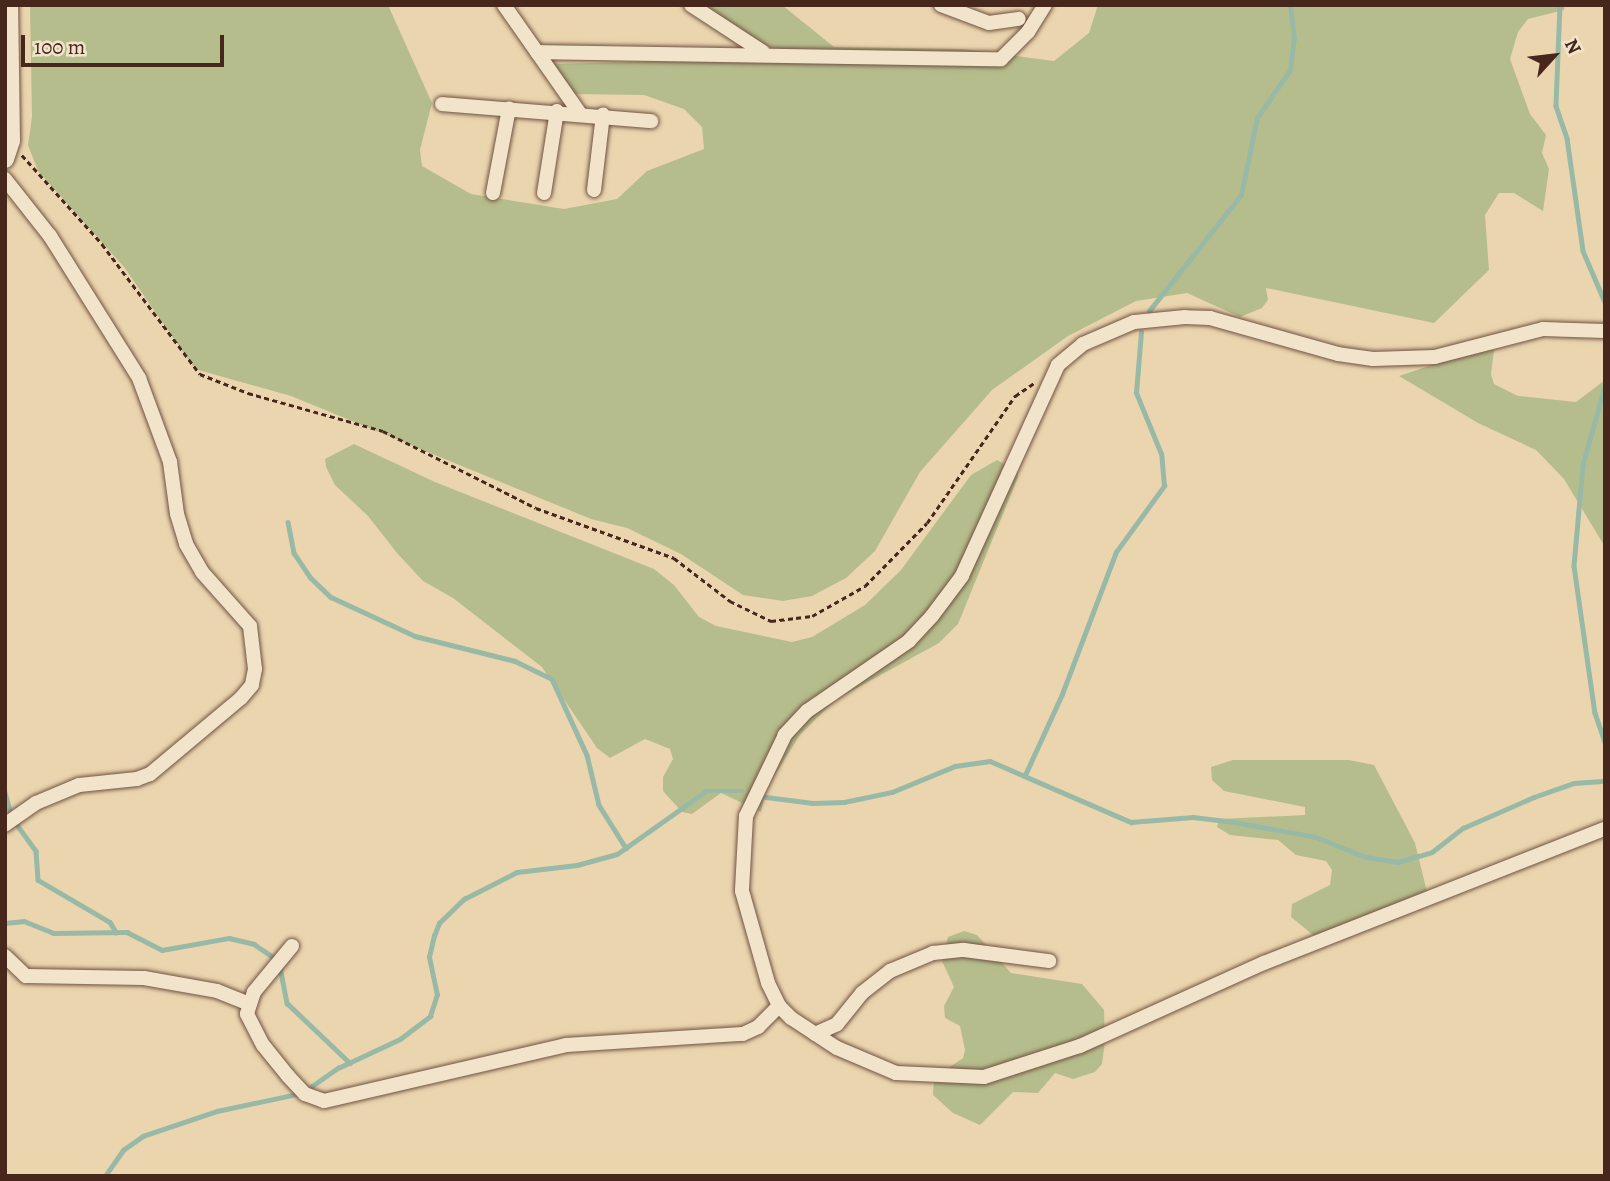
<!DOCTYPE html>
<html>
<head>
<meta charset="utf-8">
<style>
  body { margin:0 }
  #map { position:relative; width:1610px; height:1181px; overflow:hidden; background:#ebd5af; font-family:Alegreya,serif }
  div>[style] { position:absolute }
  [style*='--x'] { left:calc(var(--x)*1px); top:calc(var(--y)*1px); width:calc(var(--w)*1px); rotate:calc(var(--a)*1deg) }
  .green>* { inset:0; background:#b6bd8c }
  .stream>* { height:4.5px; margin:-2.25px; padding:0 2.25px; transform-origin:2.25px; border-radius:2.25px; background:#99b9a7 }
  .path>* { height:2.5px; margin-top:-1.25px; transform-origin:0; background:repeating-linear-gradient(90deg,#47271c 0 5px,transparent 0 8.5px) }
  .roads { filter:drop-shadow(0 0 2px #705241) drop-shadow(0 0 2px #705241) }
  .minor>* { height:14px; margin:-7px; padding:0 7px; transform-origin:7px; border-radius:7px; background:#f2e4cb }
  .tertiary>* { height:18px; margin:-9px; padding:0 9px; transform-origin:9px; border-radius:9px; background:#f2e4cb }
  span { translate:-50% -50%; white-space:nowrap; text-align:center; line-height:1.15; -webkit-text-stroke:7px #f2e4cb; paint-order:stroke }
  .frame { position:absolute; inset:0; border:7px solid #47271c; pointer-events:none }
  .north { position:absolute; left:1519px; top:21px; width:70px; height:70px; -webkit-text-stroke:5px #f2e4cb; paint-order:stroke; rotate:63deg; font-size:19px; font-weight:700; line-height:28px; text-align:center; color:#47271c }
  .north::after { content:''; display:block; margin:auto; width:24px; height:32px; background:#47271c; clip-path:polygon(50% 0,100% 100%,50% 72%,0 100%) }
  .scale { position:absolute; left:21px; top:35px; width:203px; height:32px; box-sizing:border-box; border:4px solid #47271c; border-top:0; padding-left:9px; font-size:21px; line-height:24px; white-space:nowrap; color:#47271c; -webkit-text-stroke:5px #f2e4cb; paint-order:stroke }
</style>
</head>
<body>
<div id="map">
  <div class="green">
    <div style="clip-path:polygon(30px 5px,388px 5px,432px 103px,420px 150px,422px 166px,471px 194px,564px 209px,617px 199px,647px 171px,704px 149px,702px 127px,684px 109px,644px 95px,569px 94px,552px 64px,706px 60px,772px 49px,701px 5px,782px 5px,834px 47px,962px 49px,1054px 61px,1089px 33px,1098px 5px,1565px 5px,1564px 10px,1528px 19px,1518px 32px,1510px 59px,1530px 114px,1546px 135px,1542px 153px,1549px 169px,1543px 211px,1514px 193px,1499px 193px,1485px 215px,1489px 270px,1434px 323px,1266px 288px,1268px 300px,1262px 308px,1240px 317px,1187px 293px,1136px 301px,1068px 336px,992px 390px,920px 472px,875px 551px,846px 578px,812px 596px,783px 601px,743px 595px,681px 554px,627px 528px,591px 519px,291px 396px,195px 369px,124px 267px,38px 171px,28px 145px,32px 117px)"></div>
    <div style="clip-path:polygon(1483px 348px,1494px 350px,1491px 374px,1494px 384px,1518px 396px,1576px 402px,1605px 380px,1605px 547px,1564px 479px,1536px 450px,1478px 423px,1399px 376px)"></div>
    <div style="clip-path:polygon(354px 444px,435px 482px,654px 569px,674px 585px,699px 617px,716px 626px,792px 642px,812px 637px,865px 605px,901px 570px,971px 475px,997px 460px,1017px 471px,1018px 477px,958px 624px,939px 643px,835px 700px,800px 735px,766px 789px,761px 812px,721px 793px,692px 814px,682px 812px,663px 791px,663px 777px,673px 759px,670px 749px,645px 739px,610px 758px,597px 748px,542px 667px,453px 598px,423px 581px,397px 553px,368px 516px,335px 485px,326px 467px,325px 459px)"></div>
    <div style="clip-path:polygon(1233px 760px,1349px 760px,1374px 765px,1415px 843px,1430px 904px,1327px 944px,1312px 934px,1291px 917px,1292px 904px,1330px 885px,1332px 870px,1326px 861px,1296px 855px,1278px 840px,1230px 835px,1217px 827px,1219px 819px,1305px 815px,1305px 807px,1224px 791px,1212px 780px,1211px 767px)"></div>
    <div style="clip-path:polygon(964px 931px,977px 935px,1011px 973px,1082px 984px,1104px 1010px,1105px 1041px,1102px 1064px,1095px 1072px,1073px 1079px,1055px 1073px,1038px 1093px,1013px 1092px,980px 1125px,953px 1113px,933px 1095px,934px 1078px,963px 1058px,965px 1050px,960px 1026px,945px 1018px,944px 1006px,954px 987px,942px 961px,948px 937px)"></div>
  </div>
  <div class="stream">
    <div style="--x:1560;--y:5;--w:101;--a:92.3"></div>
    <div style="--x:1556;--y:106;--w:34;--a:71"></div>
    <div style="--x:1567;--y:138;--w:114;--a:81.9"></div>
    <div style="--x:1583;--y:251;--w:56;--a:66.7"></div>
    <div style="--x:1149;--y:311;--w:148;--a:-51.6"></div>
    <div style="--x:1241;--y:195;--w:79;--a:-78.3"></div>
    <div style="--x:1257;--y:118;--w:58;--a:-55.5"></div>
    <div style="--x:1290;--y:70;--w:32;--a:-83"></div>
    <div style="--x:1294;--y:38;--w:33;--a:-97"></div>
    <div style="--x:1605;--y:387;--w:81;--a:105.8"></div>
    <div style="--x:1583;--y:465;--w:101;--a:95.1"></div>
    <div style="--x:1574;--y:566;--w:148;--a:81.9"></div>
    <div style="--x:1595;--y:713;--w:31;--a:71"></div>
    <div style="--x:288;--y:522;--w:32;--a:79"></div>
    <div style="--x:294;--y:553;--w:29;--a:56"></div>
    <div style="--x:310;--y:577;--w:29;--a:44"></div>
    <div style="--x:331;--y:597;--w:93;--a:24.9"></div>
    <div style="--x:415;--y:636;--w:103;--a:14"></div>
    <div style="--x:515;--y:661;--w:41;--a:25.9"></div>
    <div style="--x:552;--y:679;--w:84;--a:65.3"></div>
    <div style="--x:587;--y:755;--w:51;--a:76.5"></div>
    <div style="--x:599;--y:805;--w:51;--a:57.9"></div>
    <div style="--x:1025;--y:775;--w:89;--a:-65.4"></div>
    <div style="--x:1062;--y:694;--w:152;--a:-69.2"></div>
    <div style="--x:1116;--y:552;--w:82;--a:-54"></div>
    <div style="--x:1164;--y:486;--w:32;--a:-95"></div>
    <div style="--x:1161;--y:454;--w:66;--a:-112.3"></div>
    <div style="--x:1136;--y:393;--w:61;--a:-85.3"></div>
    <div style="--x:5;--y:792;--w:23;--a:75"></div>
    <div style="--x:766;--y:797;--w:47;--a:7.3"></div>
    <div style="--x:813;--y:803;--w:31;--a:-2"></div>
    <div style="--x:844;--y:802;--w:49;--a:-11.8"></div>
    <div style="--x:892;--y:792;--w:68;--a:-22.4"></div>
    <div style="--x:955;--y:766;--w:35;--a:-8"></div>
    <div style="--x:990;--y:761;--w:154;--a:23.4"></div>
    <div style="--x:1131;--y:822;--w:62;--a:-4.6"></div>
    <div style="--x:1193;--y:817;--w:41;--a:7"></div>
    <div style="--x:1234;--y:822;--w:83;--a:10.4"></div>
    <div style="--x:1316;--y:837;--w:54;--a:21.8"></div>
    <div style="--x:1366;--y:857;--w:32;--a:9"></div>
    <div style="--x:1398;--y:862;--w:35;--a:-16"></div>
    <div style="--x:1432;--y:852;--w:39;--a:-38"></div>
    <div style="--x:1463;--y:828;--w:77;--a:-23.6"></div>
    <div style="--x:1534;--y:797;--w:42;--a:-19.3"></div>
    <div style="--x:1574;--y:783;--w:31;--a:-4"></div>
    <div style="--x:15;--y:822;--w:36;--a:54"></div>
    <div style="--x:36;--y:851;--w:29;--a:86"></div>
    <div style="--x:38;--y:880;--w:83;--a:30.3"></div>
    <div style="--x:110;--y:922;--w:12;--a:59"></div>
    <div style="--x:5;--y:923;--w:19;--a:-6"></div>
    <div style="--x:24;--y:921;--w:31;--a:22"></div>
    <div style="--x:53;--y:933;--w:74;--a:-0.8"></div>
    <div style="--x:127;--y:932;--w:39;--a:27"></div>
    <div style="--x:162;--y:950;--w:68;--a:-10.2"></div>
    <div style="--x:229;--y:938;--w:26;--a:13"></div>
    <div style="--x:254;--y:944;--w:27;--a:34"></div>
    <div style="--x:280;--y:967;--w:37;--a:79"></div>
    <div style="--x:287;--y:1003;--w:87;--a:43.6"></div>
    <div style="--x:312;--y:1086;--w:32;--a:-35"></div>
    <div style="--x:338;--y:1068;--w:68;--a:-25.1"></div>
    <div style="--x:400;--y:1039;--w:38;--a:-37"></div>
    <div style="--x:430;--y:1016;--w:22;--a:-72"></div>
    <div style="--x:437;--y:995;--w:39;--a:-102"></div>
    <div style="--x:429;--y:957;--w:22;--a:-77"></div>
    <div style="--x:434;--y:936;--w:14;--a:-69"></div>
    <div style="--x:439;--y:923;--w:35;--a:-44"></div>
    <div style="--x:464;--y:899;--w:59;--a:-27"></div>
    <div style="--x:517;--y:872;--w:60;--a:-6.7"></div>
    <div style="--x:577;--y:865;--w:41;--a:-15.4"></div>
    <div style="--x:617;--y:854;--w:109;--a:-35.3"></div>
    <div style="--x:706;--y:791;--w:36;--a:0"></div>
    <div style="--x:105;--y:1176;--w:32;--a:-55"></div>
    <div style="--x:123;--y:1150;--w:24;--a:-35"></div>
    <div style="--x:143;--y:1136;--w:78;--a:-18.7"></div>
    <div style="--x:217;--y:1111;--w:82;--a:-12"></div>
  </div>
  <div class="path">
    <div style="--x:22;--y:155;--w:120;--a:48"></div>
    <div style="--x:102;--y:244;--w:163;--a:53"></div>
    <div style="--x:200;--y:374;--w:52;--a:21.6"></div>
    <div style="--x:248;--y:393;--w:140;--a:15.7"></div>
    <div style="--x:383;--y:431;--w:171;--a:26.7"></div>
    <div style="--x:536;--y:508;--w:147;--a:19.9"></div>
    <div style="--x:674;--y:558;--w:71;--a:37.5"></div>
    <div style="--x:730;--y:601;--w:46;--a:26"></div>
    <div style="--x:771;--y:621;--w:41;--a:-7"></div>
    <div style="--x:812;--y:616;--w:61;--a:-29.5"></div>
    <div style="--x:865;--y:586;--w:88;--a:-45.5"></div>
    <div style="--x:927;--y:523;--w:155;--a:-55.3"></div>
    <div style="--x:1015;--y:396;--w:23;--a:-34"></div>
  </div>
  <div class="roads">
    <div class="minor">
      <div style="--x:504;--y:5;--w:131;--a:55"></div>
      <div style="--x:691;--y:5;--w:86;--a:33.1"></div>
      <div style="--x:941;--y:5;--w:51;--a:20.6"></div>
      <div style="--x:989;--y:23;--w:30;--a:-8"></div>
      <div style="--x:537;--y:52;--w:464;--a:0.9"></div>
      <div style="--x:1001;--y:59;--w:38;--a:-45"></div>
      <div style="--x:1028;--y:32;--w:32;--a:-58"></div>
      <div style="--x:442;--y:104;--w:210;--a:4.7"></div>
      <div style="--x:5;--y:179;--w:73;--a:51.7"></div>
      <div style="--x:50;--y:236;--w:168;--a:57.9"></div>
      <div style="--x:139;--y:378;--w:90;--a:69.7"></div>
      <div style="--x:170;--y:462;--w:52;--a:82.3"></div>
      <div style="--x:177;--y:514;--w:31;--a:73"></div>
      <div style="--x:186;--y:544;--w:32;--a:60"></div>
      <div style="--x:202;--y:572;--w:72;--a:48.4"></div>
      <div style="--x:250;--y:626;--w:43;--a:83.4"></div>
      <div style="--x:255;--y:669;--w:16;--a:101"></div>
      <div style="--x:252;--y:685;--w:17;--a:130"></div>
      <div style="--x:241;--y:698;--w:119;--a:140.1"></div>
      <div style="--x:150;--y:774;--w:14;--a:159"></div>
      <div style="--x:137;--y:779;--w:58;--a:174.1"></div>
      <div style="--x:79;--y:785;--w:47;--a:157.3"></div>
      <div style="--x:36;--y:803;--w:38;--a:145"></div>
      <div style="--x:594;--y:190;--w:76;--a:-83.2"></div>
      <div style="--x:493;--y:193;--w:86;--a:-79.3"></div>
      <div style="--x:544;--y:193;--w:83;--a:-81"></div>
      <div style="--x:1605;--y:331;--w:62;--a:-178.2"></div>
      <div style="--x:1543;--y:329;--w:112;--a:165.5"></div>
      <div style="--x:1435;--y:357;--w:62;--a:178.2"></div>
      <div style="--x:1373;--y:359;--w:35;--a:-172"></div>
      <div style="--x:1338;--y:354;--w:133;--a:-164.3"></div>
      <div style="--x:1210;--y:318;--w:25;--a:-178"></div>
      <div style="--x:1185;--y:317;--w:51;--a:174.4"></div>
      <div style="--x:1134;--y:322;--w:56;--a:156.7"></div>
      <div style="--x:1083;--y:344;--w:33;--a:140"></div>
      <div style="--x:1058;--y:365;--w:232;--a:114.5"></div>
      <div style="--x:962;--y:576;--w:50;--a:126.9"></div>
      <div style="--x:932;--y:616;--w:34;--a:133"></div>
      <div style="--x:909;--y:641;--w:124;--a:145.5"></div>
      <div style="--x:807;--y:711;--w:33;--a:133"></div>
      <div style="--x:785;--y:735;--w:90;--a:115.7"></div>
      <div style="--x:746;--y:816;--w:75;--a:93.1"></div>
      <div style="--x:742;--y:891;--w:96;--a:74.2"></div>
      <div style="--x:768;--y:983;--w:25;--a:64"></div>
      <div style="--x:779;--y:1006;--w:17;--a:45"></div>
      <div style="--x:791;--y:1018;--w:55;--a:33.1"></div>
      <div style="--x:837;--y:1048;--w:64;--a:23"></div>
      <div style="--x:896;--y:1073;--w:88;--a:2.6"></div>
      <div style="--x:984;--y:1077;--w:101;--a:-17.9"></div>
      <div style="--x:1080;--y:1046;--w:202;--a:-24.3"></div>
      <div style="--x:1264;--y:963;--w:366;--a:-21.5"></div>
      <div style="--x:292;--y:946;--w:60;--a:129.6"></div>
      <div style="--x:254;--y:992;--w:23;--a:108"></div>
      <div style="--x:247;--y:1014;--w:35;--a:63"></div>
      <div style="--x:263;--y:1045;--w:40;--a:51"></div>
      <div style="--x:288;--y:1076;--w:25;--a:47"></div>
      <div style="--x:305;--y:1094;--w:20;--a:20"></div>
      <div style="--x:324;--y:1101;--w:248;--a:-13"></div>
      <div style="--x:566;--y:1045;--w:177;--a:-3.6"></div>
      <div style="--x:743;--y:1034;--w:17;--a:-25"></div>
      <div style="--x:758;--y:1027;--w:30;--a:-45"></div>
      <div style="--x:5;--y:956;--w:29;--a:44"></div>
      <div style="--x:26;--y:976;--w:118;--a:1"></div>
      <div style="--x:144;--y:978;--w:74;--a:10.1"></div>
      <div style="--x:217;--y:991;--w:35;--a:22"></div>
      <div style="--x:815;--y:1034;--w:24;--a:-24"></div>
      <div style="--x:837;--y:1024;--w:40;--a:-51"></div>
      <div style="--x:862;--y:993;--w:36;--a:-38"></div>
      <div style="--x:890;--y:971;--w:47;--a:-22.7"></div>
      <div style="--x:933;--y:953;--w:31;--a:-6"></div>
      <div style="--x:964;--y:950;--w:86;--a:7.4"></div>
    </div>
    <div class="tertiary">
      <div style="--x:5;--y:159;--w:19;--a:-72"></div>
      <div style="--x:11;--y:141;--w:136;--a:-90.8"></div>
    </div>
  </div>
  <div class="frame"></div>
  <div class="north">N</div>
  <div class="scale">100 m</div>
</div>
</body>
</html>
